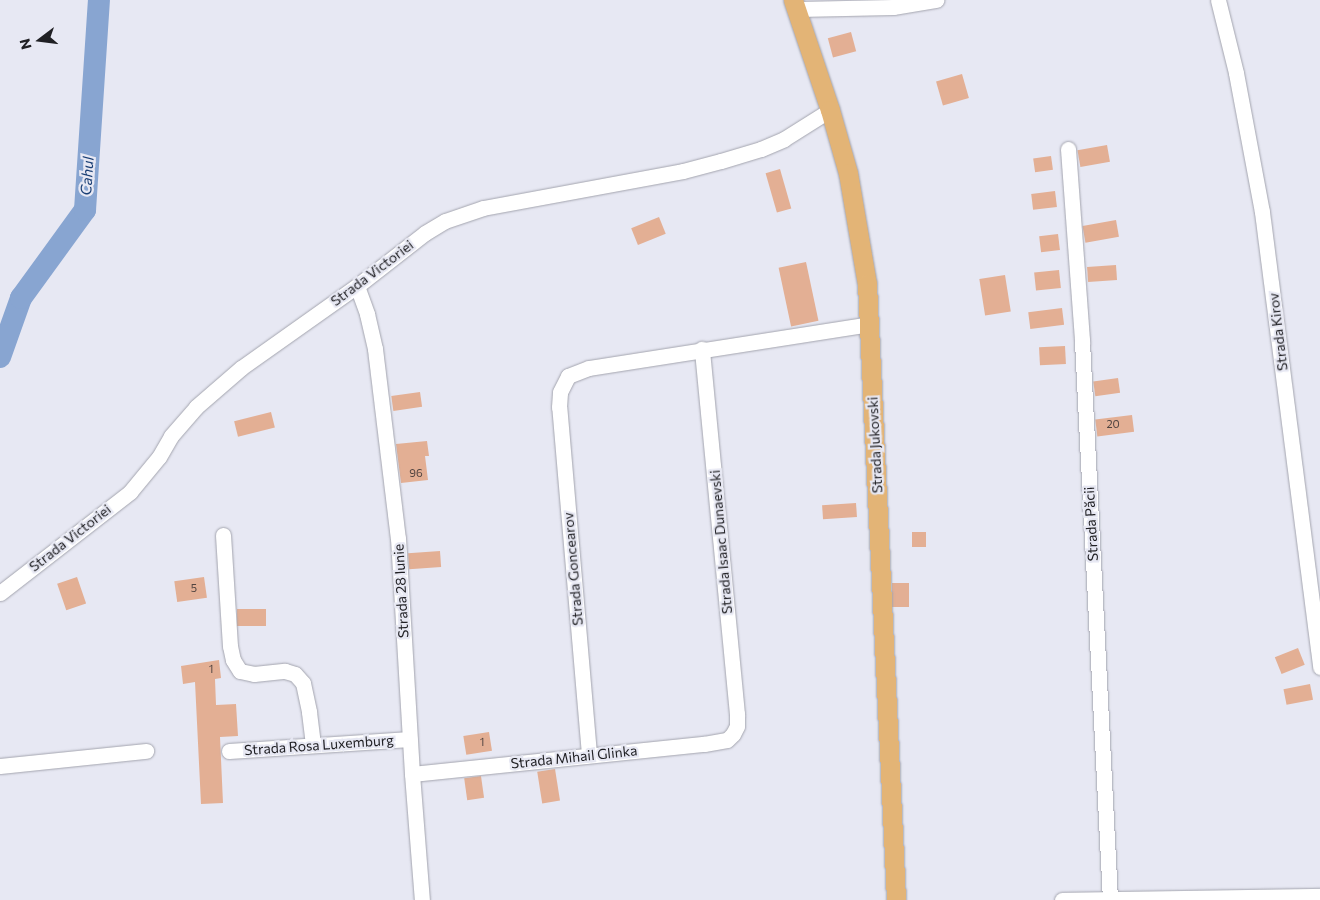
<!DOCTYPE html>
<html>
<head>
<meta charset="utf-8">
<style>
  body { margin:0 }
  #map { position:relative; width:1320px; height:900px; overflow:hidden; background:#e7e8f3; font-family:Commissioner,sans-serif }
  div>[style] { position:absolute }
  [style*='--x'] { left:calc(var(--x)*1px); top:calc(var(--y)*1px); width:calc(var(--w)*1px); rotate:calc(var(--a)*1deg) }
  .river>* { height:22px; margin:-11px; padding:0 11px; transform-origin:11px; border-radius:11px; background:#88a5d1 }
  .building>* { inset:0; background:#e3af94; transform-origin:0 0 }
  .roads { filter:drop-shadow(0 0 1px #a3a4ae) drop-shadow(0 0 1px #a3a4ae) }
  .minor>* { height:15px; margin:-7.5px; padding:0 7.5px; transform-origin:7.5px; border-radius:7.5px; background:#fff }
  .major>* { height:19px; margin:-9.5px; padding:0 9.5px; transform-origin:9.5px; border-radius:9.5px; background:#e3b476 }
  span { translate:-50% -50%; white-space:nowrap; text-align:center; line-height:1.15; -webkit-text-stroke:4.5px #e7e8f3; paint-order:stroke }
  .number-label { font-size:11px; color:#514440 }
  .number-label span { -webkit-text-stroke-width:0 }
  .street-label { font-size:14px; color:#202024 }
  .water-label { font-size:15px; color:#193e74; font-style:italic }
  .north { position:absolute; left:15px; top:15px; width:50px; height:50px; -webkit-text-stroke:4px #e7e8f3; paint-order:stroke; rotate:255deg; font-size:14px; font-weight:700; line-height:20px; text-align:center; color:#202024 }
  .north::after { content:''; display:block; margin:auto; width:18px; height:22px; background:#202024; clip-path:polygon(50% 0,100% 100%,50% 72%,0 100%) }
</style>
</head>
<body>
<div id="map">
  <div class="river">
    <div style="--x:0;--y:357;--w:63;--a:-70.4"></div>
    <div style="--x:21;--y:298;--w:109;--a:-54"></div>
    <div style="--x:85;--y:210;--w:210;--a:-86.2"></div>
  </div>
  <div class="building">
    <div style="left:851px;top:32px;width:20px;height:24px;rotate:75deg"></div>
    <div style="left:962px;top:74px;width:25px;height:27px;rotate:74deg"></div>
    <div style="left:1107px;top:145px;width:17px;height:30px;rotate:80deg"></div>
    <div style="left:1051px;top:156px;width:14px;height:18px;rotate:82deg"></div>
    <div style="left:780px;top:169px;width:41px;height:15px;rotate:74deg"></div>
    <div style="left:1055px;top:191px;width:16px;height:24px;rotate:83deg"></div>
    <div style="left:659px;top:217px;width:18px;height:30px;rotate:68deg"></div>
    <div style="left:1116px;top:220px;width:17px;height:34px;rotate:80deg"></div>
    <div style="left:1058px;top:234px;width:16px;height:19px;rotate:83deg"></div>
    <div style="left:806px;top:262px;width:60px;height:28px;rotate:78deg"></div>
    <div style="left:1116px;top:265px;width:15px;height:29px;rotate:86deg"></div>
    <div style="left:1059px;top:270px;width:18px;height:25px;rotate:84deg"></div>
    <div style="left:1005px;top:275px;width:37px;height:26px;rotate:81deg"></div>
    <div style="left:1062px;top:308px;width:17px;height:34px;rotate:83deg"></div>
    <div style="left:1065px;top:346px;width:18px;height:26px;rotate:87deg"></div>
    <div style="left:1118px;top:378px;width:15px;height:25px;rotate:82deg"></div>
    <div style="left:420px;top:392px;width:15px;height:29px;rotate:82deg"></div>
    <div style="left:271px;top:412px;width:16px;height:38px;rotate:76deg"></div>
    <div style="left:1132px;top:415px;width:17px;height:37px;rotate:83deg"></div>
    <div style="clip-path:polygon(427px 441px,429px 456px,425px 456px,428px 480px,401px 483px,396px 444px)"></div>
    <div style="left:856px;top:503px;width:14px;height:34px;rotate:86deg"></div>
    <div style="left:912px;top:532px;width:14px;height:15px"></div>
    <div style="left:440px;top:551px;width:16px;height:32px;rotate:86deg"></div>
    <div style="left:77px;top:577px;width:28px;height:21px;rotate:71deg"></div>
    <div style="left:204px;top:577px;width:21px;height:30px;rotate:82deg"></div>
    <div style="left:892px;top:583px;width:17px;height:24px"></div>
    <div style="left:266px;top:609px;width:17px;height:29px;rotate:90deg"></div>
    <div style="left:1298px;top:648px;width:18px;height:25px;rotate:68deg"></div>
    <div style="clip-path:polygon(219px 660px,221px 678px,215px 679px,216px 705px,236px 704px,238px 736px,220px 737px,223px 803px,201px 804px,195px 682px,183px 684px,181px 666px)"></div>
    <div style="left:1310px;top:684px;width:16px;height:27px;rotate:79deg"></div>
    <div style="left:489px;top:732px;width:19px;height:26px;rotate:81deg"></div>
    <div style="left:555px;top:769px;width:32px;height:18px;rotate:81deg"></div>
    <div style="left:481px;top:776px;width:22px;height:17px;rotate:82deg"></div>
  </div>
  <div class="roads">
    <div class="minor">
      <div style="--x:1218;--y:0;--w:75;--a:76.1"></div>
      <div style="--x:1236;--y:73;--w:141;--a:79.4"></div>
      <div style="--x:1262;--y:212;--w:459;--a:82.7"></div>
      <div style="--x:798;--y:9;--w:95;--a:-1.2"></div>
      <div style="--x:893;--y:7;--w:44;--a:-9.2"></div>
      <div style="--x:1068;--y:149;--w:193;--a:85.8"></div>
      <div style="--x:1082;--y:341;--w:559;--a:87.13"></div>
      <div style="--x:357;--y:286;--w:30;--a:70"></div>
      <div style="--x:367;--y:314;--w:36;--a:77"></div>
      <div style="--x:375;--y:349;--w:190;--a:83.1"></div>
      <div style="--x:398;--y:538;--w:236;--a:86.6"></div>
      <div style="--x:412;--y:774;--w:126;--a:85.5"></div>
      <div style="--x:223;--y:535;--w:111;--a:86.4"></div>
      <div style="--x:230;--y:646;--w:14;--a:78"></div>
      <div style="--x:233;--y:660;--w:13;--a:58"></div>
      <div style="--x:240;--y:671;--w:14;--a:12"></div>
      <div style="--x:254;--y:674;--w:31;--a:-6"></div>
      <div style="--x:285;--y:671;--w:10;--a:17"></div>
      <div style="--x:295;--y:674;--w:12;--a:48"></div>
      <div style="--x:303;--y:683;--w:30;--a:78"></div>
      <div style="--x:309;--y:712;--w:32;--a:83"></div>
      <div style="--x:0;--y:593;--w:165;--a:-37.8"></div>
      <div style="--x:130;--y:492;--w:45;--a:-50.4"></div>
      <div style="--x:159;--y:457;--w:24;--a:-60"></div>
      <div style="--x:171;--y:436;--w:38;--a:-49"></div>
      <div style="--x:196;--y:407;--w:60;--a:-40.9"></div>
      <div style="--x:241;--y:368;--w:142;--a:-35.3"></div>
      <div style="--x:357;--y:286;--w:86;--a:-37.9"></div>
      <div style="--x:425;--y:233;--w:23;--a:-31"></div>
      <div style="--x:445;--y:221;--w:40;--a:-18.9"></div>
      <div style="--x:483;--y:208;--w:203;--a:-10.5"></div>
      <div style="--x:683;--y:171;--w:39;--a:-15"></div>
      <div style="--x:721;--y:161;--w:42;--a:-16.7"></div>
      <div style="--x:761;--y:149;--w:25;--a:-23"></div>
      <div style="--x:784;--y:139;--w:54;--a:-32.2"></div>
      <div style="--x:229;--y:751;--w:181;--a:-3.8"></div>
      <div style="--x:589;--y:754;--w:348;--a:-94.9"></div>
      <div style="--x:559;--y:407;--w:15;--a:-86"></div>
      <div style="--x:560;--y:392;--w:18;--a:-63"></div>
      <div style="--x:568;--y:376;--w:22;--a:-21"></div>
      <div style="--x:589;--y:368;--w:283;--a:-8.9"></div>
      <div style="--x:0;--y:766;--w:147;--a:-5.9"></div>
      <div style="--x:412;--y:774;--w:294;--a:-5.9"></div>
      <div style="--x:704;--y:744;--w:23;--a:-10"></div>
      <div style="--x:727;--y:740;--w:8;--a:-45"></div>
      <div style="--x:733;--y:734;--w:9;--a:-63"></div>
      <div style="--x:737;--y:726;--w:12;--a:-90"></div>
      <div style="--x:737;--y:714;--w:367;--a:-95.5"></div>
      <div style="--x:1062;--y:900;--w:258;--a:-0.9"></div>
    </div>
    <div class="major">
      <div style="--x:793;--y:0;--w:116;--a:71.4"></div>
      <div style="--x:830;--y:110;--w:66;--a:74.1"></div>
      <div style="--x:848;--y:173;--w:113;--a:80.3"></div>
      <div style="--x:867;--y:284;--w:617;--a:87.3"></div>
    </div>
  </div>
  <div class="number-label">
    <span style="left:1113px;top:424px">20</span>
    <span style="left:416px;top:473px">96</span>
    <span style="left:194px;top:588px">5</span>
    <span style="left:211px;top:669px">1</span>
    <span style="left:482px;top:742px">1</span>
  </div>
  <div class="street-label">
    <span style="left:372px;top:273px;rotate:-37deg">Strada Victoriei</span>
    <span style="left:1278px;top:332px;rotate:-97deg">Strada Kirov</span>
    <span style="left:875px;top:445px;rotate:-93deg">Strada Jukovski</span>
    <span style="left:1091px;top:524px;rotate:-93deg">Strada Păcii</span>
    <span style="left:70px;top:538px;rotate:-38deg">Strada Victoriei</span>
    <span style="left:721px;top:542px;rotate:-95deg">Strada Isaac Dunaevski</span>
    <span style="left:573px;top:569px;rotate:-95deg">Strada Goncearov</span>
    <span style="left:401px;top:591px;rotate:-93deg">Strada 28 Iunie</span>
    <span style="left:319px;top:745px;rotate:-4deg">Strada Rosa Luxemburg</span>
    <span style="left:574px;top:757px;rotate:-6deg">Strada Mihail Glinka</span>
  </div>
  <div class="water-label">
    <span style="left:87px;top:176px;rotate:-86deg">Cahul</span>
  </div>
  <div class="north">N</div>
</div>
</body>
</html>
